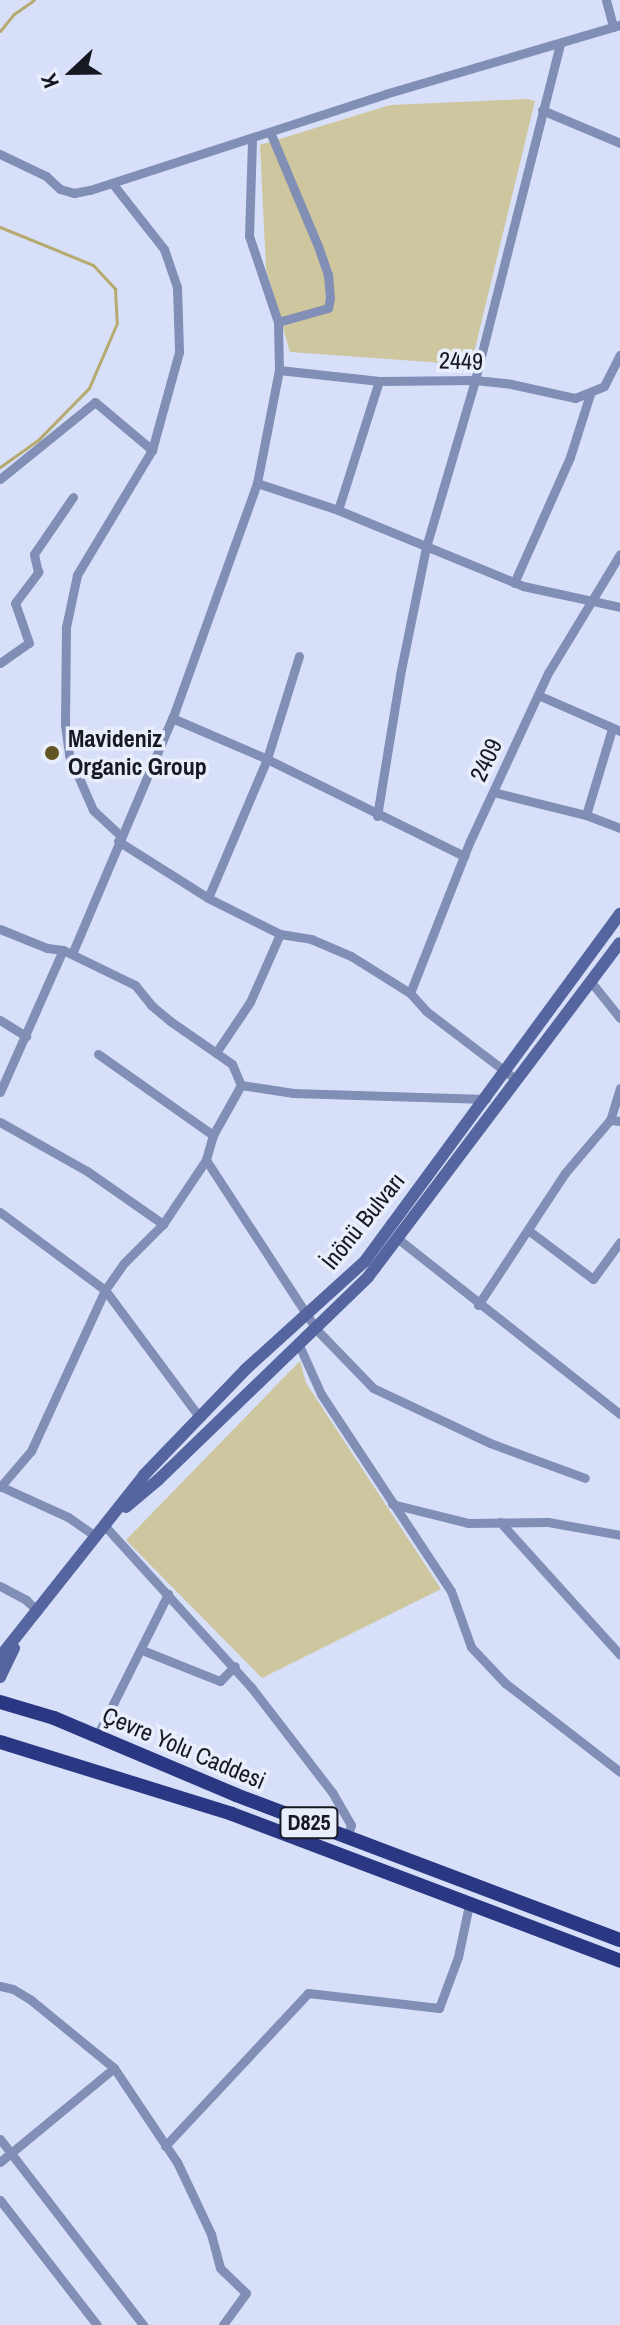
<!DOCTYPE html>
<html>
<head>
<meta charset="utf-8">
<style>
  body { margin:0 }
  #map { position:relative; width:620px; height:2325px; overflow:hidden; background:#d8e0f9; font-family:"Archivo Narrow",sans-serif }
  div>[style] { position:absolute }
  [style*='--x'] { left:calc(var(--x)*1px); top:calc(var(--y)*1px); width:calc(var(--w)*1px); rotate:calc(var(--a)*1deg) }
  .green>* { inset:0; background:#cec69e }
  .stream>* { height:3px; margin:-1.5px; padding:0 1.5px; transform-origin:1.5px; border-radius:1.5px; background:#b6aa70 }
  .minor>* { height:9px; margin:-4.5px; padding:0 4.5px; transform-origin:4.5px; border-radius:4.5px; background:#818eb6 }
  .secondary>* { height:12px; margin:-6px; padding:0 6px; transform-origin:6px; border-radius:6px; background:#54659f }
  .trunk>* { height:14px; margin:-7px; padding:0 7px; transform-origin:7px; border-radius:7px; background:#2a3884 }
  .dots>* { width:22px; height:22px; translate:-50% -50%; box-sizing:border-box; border:4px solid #e9eefd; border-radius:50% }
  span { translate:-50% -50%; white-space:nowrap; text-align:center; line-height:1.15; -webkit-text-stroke:7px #e9eefd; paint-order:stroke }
  .shield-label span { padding:2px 6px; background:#e9eefd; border:2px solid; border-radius:6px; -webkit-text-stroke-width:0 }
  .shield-label { font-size:22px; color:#171922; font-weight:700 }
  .street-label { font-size:24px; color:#171922 }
  .poi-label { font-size:24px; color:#171922; font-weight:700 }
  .left { translate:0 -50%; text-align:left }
  .north { position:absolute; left:32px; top:32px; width:80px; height:80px; -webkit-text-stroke:6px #e9eefd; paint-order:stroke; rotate:248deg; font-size:22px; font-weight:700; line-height:32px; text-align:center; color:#171922 }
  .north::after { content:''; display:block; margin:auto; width:28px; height:36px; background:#171922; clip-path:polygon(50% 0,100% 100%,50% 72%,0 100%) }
</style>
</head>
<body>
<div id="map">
  <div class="green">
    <div style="clip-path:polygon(528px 99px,535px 101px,471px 365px,290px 352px,266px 269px,260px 145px,390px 105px)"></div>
    <div style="clip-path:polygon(300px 1361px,306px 1383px,441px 1589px,262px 1678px,126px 1540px)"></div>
  </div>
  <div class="stream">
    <div style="--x:0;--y:31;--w:22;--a:-51"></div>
    <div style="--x:14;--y:14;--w:24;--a:-35"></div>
    <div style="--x:0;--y:227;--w:100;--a:22.2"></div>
    <div style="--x:93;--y:265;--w:33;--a:47"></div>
    <div style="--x:115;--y:289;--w:34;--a:87"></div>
    <div style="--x:117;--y:323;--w:71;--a:113.3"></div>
    <div style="--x:89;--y:388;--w:73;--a:134.4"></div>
    <div style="--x:38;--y:440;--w:47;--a:144.6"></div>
  </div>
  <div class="minor">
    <div style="--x:606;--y:0;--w:28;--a:75"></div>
    <div style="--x:542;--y:110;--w:85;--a:22.9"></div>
    <div style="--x:270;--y:132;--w:124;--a:67.2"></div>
    <div style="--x:318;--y:246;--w:31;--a:71"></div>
    <div style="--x:328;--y:275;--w:23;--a:85"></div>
    <div style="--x:330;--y:298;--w:10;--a:101"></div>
    <div style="--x:328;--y:308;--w:52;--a:164.4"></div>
    <div style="--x:0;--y:154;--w:51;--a:25.6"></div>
    <div style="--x:46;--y:176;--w:19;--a:43"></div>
    <div style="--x:60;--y:189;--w:15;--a:16"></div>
    <div style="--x:74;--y:193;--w:16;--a:-11"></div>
    <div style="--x:90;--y:190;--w:310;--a:-18"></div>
    <div style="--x:385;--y:94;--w:245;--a:-16.4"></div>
    <div style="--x:112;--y:183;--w:84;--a:51.8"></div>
    <div style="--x:164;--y:249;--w:40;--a:71.1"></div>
    <div style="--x:177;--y:287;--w:65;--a:88.2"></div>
    <div style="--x:179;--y:352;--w:102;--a:105.4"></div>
    <div style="--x:152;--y:450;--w:146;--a:121"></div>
    <div style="--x:77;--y:575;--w:53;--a:101.9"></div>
    <div style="--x:66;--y:627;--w:98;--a:90.6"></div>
    <div style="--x:65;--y:725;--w:30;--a:82"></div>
    <div style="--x:69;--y:755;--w:60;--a:66.4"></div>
    <div style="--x:93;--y:810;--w:37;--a:43"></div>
    <div style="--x:279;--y:370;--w:101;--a:6.3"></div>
    <div style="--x:379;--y:381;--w:96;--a:-0.6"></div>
    <div style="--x:475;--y:380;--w:36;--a:6"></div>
    <div style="--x:511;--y:384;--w:66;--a:12.3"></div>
    <div style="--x:575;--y:398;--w:31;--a:-22"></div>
    <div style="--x:604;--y:386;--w:35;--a:-63"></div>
    <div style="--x:0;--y:479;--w:122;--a:-39"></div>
    <div style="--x:95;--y:402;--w:75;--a:40.1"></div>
    <div style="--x:257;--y:483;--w:85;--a:18.4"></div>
    <div style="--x:338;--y:510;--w:200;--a:22.3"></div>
    <div style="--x:523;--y:586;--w:99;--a:12.2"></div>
    <div style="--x:338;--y:510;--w:135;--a:-72.4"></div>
    <div style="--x:514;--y:583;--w:138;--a:-66"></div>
    <div style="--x:570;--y:457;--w:66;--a:-72.4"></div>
    <div style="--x:299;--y:656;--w:108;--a:107.3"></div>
    <div style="--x:267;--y:759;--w:151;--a:113"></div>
    <div style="--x:208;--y:898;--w:80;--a:26.6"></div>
    <div style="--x:280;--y:934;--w:31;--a:9"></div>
    <div style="--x:311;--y:939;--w:43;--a:23"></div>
    <div style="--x:351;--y:956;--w:70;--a:32.1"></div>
    <div style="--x:410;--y:993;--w:24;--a:48"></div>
    <div style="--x:426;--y:1011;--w:106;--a:37.3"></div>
    <div style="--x:0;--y:663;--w:35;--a:-35"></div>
    <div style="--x:29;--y:643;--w:42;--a:-109.3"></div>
    <div style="--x:15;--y:603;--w:39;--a:-53"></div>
    <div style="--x:38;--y:572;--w:18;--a:-103"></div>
    <div style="--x:34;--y:554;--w:69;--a:-55.6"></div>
    <div style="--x:538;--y:695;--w:90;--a:23.7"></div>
    <div style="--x:172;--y:718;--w:103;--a:23.3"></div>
    <div style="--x:267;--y:759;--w:220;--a:26.2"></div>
    <div style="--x:493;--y:792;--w:96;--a:13.9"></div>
    <div style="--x:586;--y:815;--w:36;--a:21"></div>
    <div style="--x:586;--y:815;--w:90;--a:-73.2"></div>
    <div style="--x:377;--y:816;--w:143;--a:-80.7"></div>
    <div style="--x:400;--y:675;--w:131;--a:-78.5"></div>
    <div style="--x:426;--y:547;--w:174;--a:-73.6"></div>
    <div style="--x:475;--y:380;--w:348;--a:-75.8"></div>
    <div style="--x:118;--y:841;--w:107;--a:32.3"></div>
    <div style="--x:0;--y:929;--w:51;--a:22"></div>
    <div style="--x:47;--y:948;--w:16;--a:7"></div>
    <div style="--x:63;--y:950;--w:80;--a:25.9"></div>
    <div style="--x:135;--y:985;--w:26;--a:51"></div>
    <div style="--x:151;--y:1005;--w:25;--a:40"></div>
    <div style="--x:170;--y:1021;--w:75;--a:34.7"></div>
    <div style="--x:232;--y:1064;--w:23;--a:67"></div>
    <div style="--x:241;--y:1085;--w:57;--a:119.2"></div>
    <div style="--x:213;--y:1135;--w:26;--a:106"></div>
    <div style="--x:206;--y:1160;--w:202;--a:56.9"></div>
    <div style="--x:316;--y:1329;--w:82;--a:46"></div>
    <div style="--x:373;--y:1388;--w:129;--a:25.2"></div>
    <div style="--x:490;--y:1443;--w:101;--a:20.2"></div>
    <div style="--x:72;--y:954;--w:264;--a:-67"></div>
    <div style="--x:175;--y:711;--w:242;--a:-70.2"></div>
    <div style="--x:257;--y:483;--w:115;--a:-79"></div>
    <div style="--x:279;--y:370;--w:48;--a:-91.2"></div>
    <div style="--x:278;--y:322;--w:91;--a:-108.6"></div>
    <div style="--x:249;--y:236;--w:98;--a:-88.2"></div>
    <div style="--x:591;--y:982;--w:46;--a:51.1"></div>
    <div style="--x:410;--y:993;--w:163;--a:-68.5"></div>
    <div style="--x:470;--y:841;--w:185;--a:-65.1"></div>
    <div style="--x:548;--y:673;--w:139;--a:-58.8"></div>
    <div style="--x:0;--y:1020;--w:31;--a:32"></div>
    <div style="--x:217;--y:1051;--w:59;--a:-56"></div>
    <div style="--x:250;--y:1002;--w:74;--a:-66.2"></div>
    <div style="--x:98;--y:1054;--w:141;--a:35.2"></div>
    <div style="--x:241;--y:1085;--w:53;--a:8.7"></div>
    <div style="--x:293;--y:1093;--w:193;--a:1.8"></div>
    <div style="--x:620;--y:1088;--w:34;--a:107"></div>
    <div style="--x:610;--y:1120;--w:10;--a:6"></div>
    <div style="--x:0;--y:1092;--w:155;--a:-66.1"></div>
    <div style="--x:0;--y:1122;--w:100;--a:29.4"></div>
    <div style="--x:87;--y:1171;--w:93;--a:34.9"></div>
    <div style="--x:0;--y:1212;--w:131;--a:36.6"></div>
    <div style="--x:105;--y:1290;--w:159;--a:53.4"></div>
    <div style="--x:528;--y:1230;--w:81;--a:37"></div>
    <div style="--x:593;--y:1279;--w:46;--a:-53.9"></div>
    <div style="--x:397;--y:1238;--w:284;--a:38.3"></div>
    <div style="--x:478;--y:1305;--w:158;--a:-56.6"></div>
    <div style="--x:565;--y:1173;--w:70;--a:-49.7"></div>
    <div style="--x:299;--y:1345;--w:54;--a:65.8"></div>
    <div style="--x:321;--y:1394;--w:236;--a:56.6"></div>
    <div style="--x:451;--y:1591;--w:59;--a:70.3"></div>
    <div style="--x:471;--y:1647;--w:50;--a:46.6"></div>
    <div style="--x:505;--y:1683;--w:145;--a:37.7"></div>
    <div style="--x:0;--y:1486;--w:75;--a:24.5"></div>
    <div style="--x:68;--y:1517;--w:33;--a:35"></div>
    <div style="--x:0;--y:1487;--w:48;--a:-49.3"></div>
    <div style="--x:31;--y:1451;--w:177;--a:-65.3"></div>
    <div style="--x:105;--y:1290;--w:33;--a:-55"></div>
    <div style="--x:124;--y:1263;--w:55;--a:-45"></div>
    <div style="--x:163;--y:1224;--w:77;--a:-56.1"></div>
    <div style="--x:392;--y:1504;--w:78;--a:14"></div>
    <div style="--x:468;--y:1523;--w:80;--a:-0.7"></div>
    <div style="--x:548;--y:1522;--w:73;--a:10.2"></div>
    <div style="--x:500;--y:1522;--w:179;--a:47.9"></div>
    <div style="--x:104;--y:1525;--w:219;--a:47.8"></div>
    <div style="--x:251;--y:1687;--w:133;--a:52.4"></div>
    <div style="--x:332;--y:1792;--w:38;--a:60"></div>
    <div style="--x:351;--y:1825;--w:13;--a:108"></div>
    <div style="--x:0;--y:1586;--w:30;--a:28"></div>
    <div style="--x:26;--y:1600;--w:16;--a:43"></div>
    <div style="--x:142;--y:1650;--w:84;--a:21.7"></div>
    <div style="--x:220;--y:1681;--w:21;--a:-45"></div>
    <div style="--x:97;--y:1736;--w:159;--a:-63.4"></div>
    <div style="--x:0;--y:1986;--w:13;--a:13"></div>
    <div style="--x:13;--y:1989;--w:21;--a:31"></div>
    <div style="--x:31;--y:2000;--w:107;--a:39.3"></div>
    <div style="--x:114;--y:2068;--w:113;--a:56.2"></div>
    <div style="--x:177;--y:2162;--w:80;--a:64.7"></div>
    <div style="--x:211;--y:2234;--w:35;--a:75"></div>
    <div style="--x:220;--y:2268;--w:36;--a:44"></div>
    <div style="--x:246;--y:2293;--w:39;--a:126"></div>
    <div style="--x:0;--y:2139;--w:235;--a:52.4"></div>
    <div style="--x:165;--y:2146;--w:209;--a:-46.9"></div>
    <div style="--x:308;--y:1993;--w:132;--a:6.5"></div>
    <div style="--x:439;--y:2008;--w:54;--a:-69.6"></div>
    <div style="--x:458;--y:1957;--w:53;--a:-78.1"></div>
    <div style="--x:0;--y:2162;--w:148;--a:-39.5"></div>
    <div style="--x:0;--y:2200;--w:158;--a:52.2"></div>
  </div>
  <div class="secondary">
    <div style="--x:126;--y:1507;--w:42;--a:-40.2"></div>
    <div style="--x:158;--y:1480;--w:292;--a:-44"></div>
    <div style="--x:368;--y:1277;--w:418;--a:-53"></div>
    <div style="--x:0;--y:1657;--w:232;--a:-51.6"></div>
    <div style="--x:144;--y:1475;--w:147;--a:-46.1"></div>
    <div style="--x:246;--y:1369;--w:161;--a:-42.2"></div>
    <div style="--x:365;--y:1261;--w:431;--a:-53.7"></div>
    <div style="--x:0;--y:1677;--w:32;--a:-64"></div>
  </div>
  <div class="trunk">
    <div style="--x:0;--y:1702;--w:56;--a:16.5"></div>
    <div style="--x:54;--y:1718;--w:198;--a:22.9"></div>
    <div style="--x:236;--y:1795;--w:410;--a:20.7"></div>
    <div style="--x:0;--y:1742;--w:243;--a:17.2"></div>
    <div style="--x:232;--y:1814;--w:415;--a:20.7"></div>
  </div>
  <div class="dots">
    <div style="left:52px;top:753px;background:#615623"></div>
  </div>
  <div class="shield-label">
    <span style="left:309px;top:1823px">D825</span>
  </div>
  <div class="street-label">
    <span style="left:461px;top:361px;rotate:2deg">2449</span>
    <span style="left:486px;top:760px;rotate:-65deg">2409</span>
    <span style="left:363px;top:1221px;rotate:-51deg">İnönü Bulvarı</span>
    <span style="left:184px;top:1748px;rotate:23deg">Çevre Yolu Caddesi</span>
  </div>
  <div class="poi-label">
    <span class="left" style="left:68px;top:753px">Mavideniz<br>Organic Group</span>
  </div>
  <div class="north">K</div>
</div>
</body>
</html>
